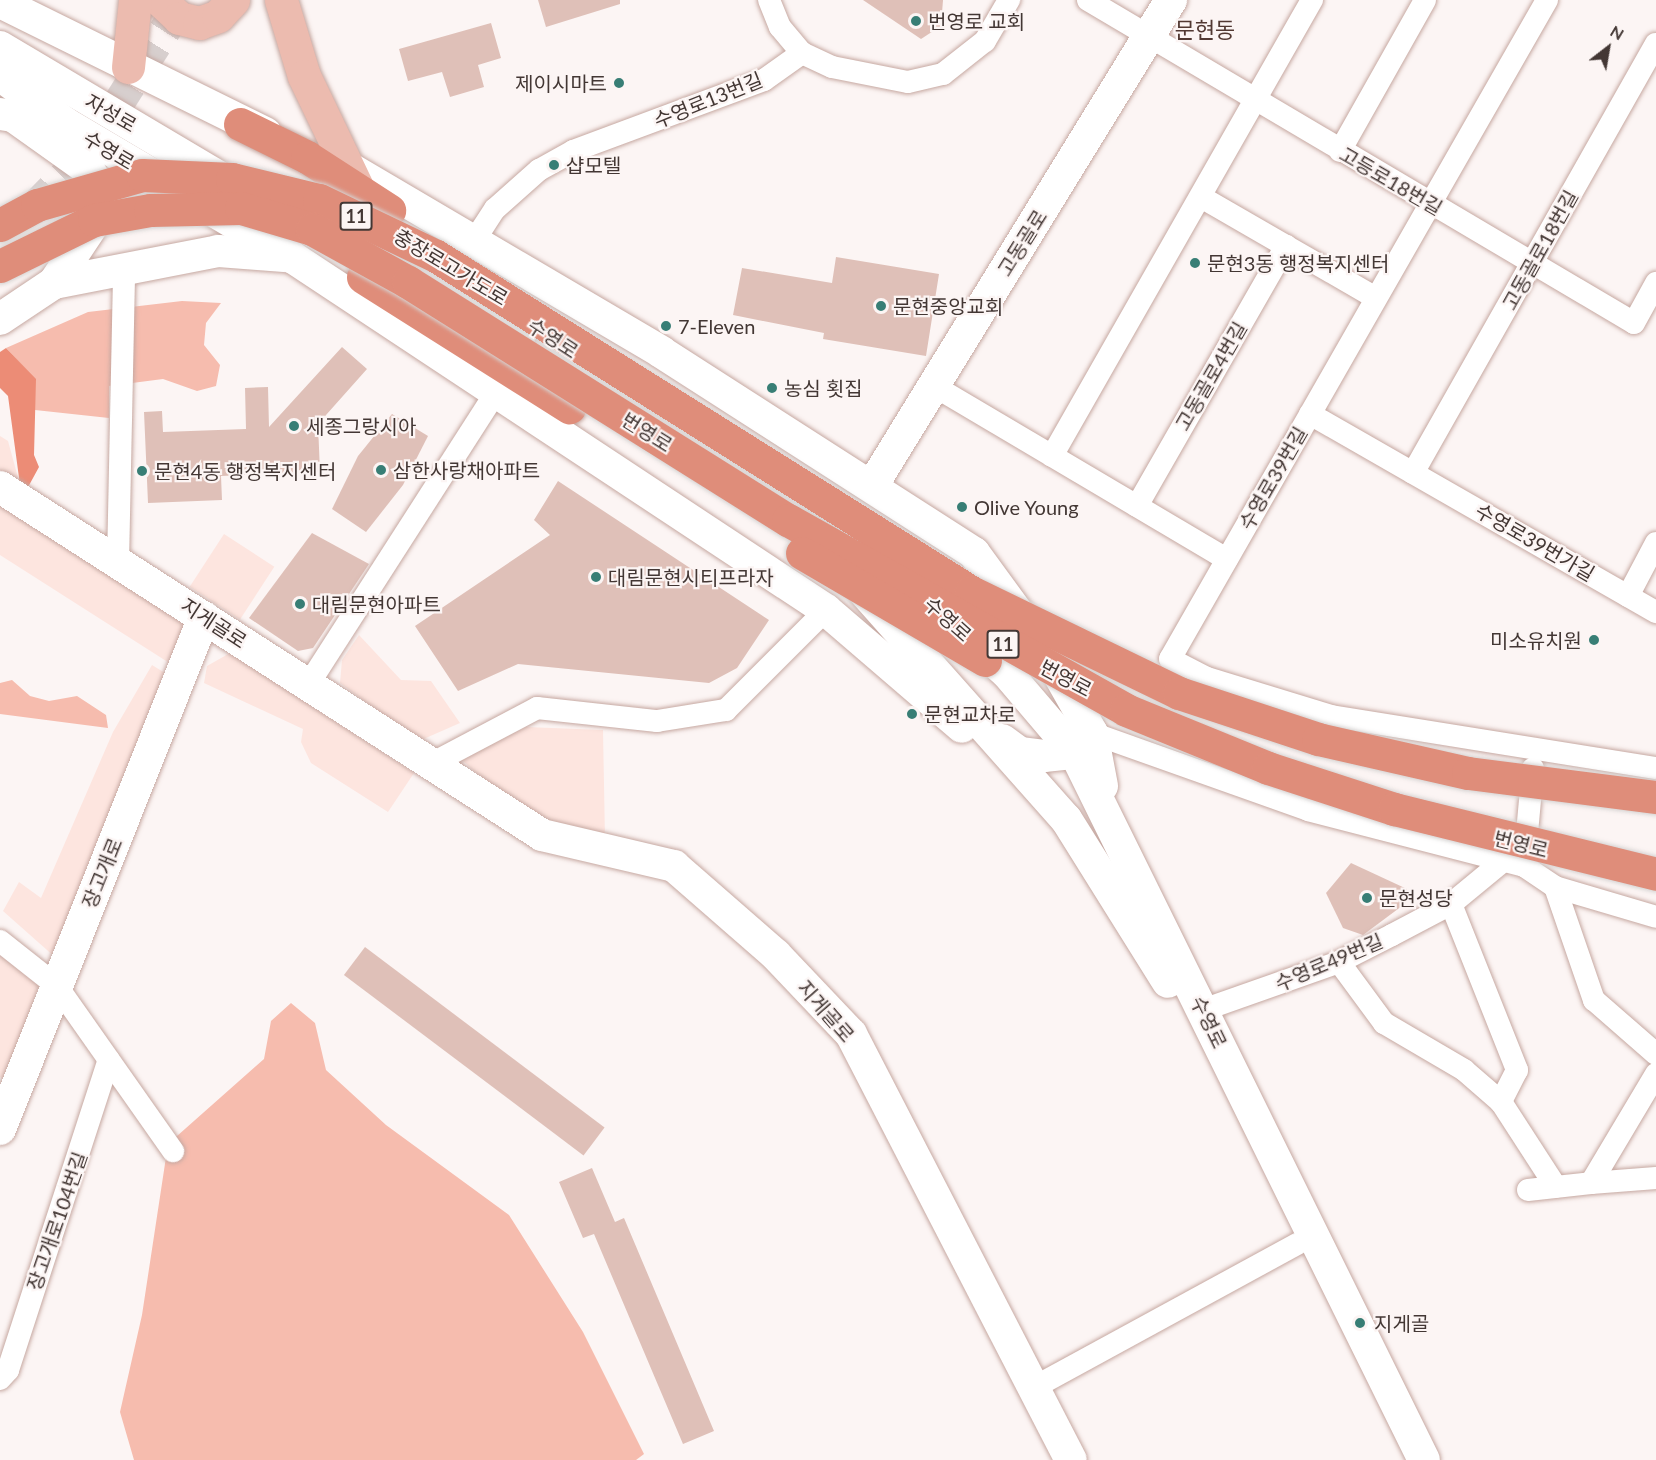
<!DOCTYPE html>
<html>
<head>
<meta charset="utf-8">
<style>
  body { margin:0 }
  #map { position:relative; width:1656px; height:1460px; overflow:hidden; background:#fcf5f4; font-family:Lato,"Noto Sans KR",sans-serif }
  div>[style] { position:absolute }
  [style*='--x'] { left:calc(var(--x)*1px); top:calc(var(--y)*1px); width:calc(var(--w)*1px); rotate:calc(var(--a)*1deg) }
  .built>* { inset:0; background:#fde5df; transform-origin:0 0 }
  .green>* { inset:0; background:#f6bcae }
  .water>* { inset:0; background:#ec8c76 }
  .building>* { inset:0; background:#dfc0b8; transform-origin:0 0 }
  .secondary-tunnel>* { height:32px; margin-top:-16px; transform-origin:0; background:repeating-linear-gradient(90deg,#d7cfce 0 32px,transparent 0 48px) }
  .roads { filter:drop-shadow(0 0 2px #c6a8a1) drop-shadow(0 0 2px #c6a8a1) }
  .street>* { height:22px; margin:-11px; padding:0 11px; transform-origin:11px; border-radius:11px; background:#fff }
  .secondary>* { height:32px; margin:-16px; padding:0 16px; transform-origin:16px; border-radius:16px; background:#fff }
  .primary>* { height:33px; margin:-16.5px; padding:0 16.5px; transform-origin:16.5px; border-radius:16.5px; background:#ecbbaf }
  .highway>* { height:33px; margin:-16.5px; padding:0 16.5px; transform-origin:16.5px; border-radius:16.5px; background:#df8d7a }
  .bridges { filter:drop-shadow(0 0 2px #d6d3d2) drop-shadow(0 0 2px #d6d3d2) }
  .highway-bridge>* { height:33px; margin:-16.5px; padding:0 16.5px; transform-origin:16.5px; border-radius:16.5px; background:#df8d7a }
  .dots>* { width:16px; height:16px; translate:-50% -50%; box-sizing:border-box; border:3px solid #fcf5f4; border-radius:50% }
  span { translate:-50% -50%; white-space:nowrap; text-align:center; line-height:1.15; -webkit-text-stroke:4.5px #fcf5f4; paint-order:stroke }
  .shield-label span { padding:2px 4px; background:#fcf5f4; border:2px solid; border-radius:4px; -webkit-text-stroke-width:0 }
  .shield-label { font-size:18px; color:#433734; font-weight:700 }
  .poi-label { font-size:20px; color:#433734 }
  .left { translate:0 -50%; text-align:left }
  .right { translate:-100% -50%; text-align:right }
  .street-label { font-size:20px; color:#433734 }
  .quarter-label { font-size:22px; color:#523933 }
  .north { position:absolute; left:1578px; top:18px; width:60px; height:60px; -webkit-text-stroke:4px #fcf5f4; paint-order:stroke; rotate:31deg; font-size:16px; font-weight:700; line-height:24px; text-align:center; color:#433734 }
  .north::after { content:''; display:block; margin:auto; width:21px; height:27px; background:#433734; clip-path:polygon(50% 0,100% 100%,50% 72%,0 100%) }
</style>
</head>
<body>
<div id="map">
  <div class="built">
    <div style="clip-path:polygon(0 436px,8px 441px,20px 485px,0 474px)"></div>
    <div style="clip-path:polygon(0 503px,186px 624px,174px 666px,0 555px)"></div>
    <div style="left:224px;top:534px;width:60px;height:63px;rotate:33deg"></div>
    <div style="clip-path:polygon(359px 635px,401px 680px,431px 681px,460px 723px,419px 741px,340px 683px,342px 660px)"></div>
    <div style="clip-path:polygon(230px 653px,414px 773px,388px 812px,311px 763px,301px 742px,303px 729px,204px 683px,207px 666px)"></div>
    <div style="clip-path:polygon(152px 665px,173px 678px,56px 958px,3px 911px,19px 882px,41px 898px,113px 732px)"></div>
    <div style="clip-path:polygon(526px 727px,603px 730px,605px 839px,550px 821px,495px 790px,461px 759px)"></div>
    <div style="clip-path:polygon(0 952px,39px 985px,5px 1080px,0 1077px)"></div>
  </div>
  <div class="green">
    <div style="clip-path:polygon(182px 301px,221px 303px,206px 323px,204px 345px,220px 365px,216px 386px,197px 391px,163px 379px,109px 386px,109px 418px,35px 410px,35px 379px,6px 348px,88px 312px)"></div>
    <div style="clip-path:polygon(12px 680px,30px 696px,49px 701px,77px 696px,106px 715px,108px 728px,0 714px,0 683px)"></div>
    <div style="clip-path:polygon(291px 1003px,315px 1023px,326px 1070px,386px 1125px,509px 1215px,583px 1332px,644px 1454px,636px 1460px,134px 1460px,120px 1412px,142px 1315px,168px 1144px,264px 1059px,271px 1021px)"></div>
  </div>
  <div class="water">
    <div style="clip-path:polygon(6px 348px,36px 379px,34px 455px,39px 467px,27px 489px,20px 485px,8px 396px,0 388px,0 352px)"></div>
  </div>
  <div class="building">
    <div style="clip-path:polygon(538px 0,620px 0,620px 4px,546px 27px)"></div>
    <div style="clip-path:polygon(863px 0,943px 0,941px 26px,921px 39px)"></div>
    <div style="clip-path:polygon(491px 23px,501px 58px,478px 65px,484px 87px,450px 97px,442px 72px,408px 81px,399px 49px)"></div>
    <div style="clip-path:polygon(836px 257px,939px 274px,926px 356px,823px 339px,824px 333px,733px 315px,742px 268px,832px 283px)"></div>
    <div style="clip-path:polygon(342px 347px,367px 369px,318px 424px,320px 472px,221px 476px,222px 500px,148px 503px,144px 412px,162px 411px,163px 432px,246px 429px,245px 388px,268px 387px,269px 427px)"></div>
    <div style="clip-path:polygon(392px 414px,428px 436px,403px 485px,366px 532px,332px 509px,358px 456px)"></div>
    <div style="clip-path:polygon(558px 481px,769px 620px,737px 668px,709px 683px,518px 664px,458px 691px,415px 626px,550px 535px,534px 520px)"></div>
    <div style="clip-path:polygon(312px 533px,369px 564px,313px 648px,298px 651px,249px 618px)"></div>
    <div style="clip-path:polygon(1351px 863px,1407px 889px,1406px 903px,1363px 935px,1343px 928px,1326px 893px)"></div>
    <div style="left:365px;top:947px;width:300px;height:35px;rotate:37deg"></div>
    <div style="clip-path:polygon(592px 1168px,615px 1222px,624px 1218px,714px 1431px,683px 1444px,594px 1234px,583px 1238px,559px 1182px)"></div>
  </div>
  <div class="secondary-tunnel">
    <div style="--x:30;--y:212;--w:82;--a:-46"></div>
    <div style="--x:87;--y:153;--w:181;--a:-57.6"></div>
  </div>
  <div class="roads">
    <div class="street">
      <div style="--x:769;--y:0;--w:29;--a:68"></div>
      <div style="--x:780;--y:27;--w:34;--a:50"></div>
      <div style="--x:1088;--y:0;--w:634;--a:30.61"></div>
      <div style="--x:1634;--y:323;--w:46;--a:-61.2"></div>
      <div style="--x:1547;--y:0;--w:759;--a:119.77"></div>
      <div style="--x:1170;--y:659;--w:42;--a:27.2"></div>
      <div style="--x:1207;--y:678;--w:130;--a:17"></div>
      <div style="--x:1331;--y:716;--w:329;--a:9.1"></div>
      <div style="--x:1340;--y:151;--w:173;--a:-60.6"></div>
      <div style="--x:1201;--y:197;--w:202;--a:30"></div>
      <div style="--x:474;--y:241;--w:38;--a:-57"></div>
      <div style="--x:495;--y:209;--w:59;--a:-41.6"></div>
      <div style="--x:539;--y:170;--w:39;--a:-29"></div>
      <div style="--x:573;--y:151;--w:204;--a:-20.4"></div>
      <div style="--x:764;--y:80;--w:47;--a:-35.4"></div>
      <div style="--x:802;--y:53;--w:33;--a:25"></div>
      <div style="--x:832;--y:67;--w:77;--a:11.2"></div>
      <div style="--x:908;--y:82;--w:36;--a:-13"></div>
      <div style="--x:943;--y:74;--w:53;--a:-38.2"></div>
      <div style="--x:985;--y:41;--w:48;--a:-59.7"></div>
      <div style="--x:934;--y:386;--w:340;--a:30.6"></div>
      <div style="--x:1310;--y:414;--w:399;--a:29.8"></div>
      <div style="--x:1052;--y:456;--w:525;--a:-60.31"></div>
      <div style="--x:1413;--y:473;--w:493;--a:-60.5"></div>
      <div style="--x:1137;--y:506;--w:300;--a:-60.2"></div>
      <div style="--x:118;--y:563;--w:290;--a:-88.8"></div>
      <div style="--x:1628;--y:596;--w:60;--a:-62.2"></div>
      <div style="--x:308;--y:685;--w:348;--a:-57.3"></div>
      <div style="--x:1092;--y:733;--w:229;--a:19.6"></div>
      <div style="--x:1308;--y:810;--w:223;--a:14.5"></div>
      <div style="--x:1524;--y:866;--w:98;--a:-84.8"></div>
      <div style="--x:431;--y:764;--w:120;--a:-27.8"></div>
      <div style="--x:537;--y:708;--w:121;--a:6.2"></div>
      <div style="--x:657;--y:721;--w:70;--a:-9.1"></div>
      <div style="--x:726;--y:710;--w:141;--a:-45"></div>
      <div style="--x:1524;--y:866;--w:37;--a:34"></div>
      <div style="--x:1555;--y:887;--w:105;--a:16.5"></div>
      <div style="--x:1555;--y:887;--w:120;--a:71"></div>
      <div style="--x:1594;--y:1000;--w:82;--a:41.1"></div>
      <div style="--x:1451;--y:904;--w:179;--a:68.3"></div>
      <div style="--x:1517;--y:1070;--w:36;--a:117"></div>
      <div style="--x:0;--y:941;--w:73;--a:38.3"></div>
      <div style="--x:57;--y:986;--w:202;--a:54.9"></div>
      <div style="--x:1339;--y:962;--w:76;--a:53.6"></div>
      <div style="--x:1384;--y:1023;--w:93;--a:30.4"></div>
      <div style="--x:1464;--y:1070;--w:49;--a:40.9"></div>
      <div style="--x:1501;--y:1102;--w:101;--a:57.1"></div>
      <div style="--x:1203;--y:1010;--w:144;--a:-19.4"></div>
      <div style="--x:1339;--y:962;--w:59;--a:-27"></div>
      <div style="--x:1392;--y:935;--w:67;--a:-27.7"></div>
      <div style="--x:1451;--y:904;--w:66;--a:-39.5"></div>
      <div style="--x:1591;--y:1183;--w:65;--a:-4.4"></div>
      <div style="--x:1528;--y:1190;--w:63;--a:-6.3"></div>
      <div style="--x:1591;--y:1183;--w:127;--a:-59.2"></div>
      <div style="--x:0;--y:1379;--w:12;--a:-48"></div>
      <div style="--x:8;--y:1370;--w:326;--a:-72"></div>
      <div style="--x:1033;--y:1388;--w:301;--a:-28.6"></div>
    </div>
    <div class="secondary">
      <div style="--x:0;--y:2;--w:296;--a:26.3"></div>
      <div style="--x:0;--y:47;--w:264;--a:30.7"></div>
      <div style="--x:0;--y:75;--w:81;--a:36.4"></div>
      <div style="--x:65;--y:123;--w:264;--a:30.6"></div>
      <div style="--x:292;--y:257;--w:640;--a:33.47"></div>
      <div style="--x:826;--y:610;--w:179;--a:40.7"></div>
      <div style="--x:0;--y:114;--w:13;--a:9"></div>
      <div style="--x:13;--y:116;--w:93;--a:35.4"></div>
      <div style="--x:89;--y:170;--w:22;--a:58"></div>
      <div style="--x:101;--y:189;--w:21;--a:85"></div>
      <div style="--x:334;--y:159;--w:380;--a:30.5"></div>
      <div style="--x:661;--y:352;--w:372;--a:32.7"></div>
      <div style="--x:974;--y:553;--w:87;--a:53.9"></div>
      <div style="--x:383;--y:253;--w:52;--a:25.1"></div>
      <div style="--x:430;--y:275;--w:108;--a:33"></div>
      <div style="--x:54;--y:283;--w:87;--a:-56.3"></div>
      <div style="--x:0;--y:319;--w:65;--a:-33.7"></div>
      <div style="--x:54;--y:283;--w:167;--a:-11"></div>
      <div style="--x:218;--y:251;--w:67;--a:4.3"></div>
      <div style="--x:872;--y:486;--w:571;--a:-58.4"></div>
      <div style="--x:0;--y:487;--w:644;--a:32.7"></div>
      <div style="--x:542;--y:835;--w:136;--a:13.2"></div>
      <div style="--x:674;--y:866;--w:135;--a:41.1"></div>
      <div style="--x:776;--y:955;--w:109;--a:46.5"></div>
      <div style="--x:851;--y:1034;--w:479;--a:62.7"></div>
      <div style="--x:866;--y:594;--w:301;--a:48.4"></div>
      <div style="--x:1066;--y:819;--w:192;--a:58"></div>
      <div style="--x:967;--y:637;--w:54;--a:42"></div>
      <div style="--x:1007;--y:673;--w:105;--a:49.6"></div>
      <div style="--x:1075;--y:753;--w:788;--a:63.73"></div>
      <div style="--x:1053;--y:664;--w:79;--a:60.5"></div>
      <div style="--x:1092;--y:733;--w:54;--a:79.3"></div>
      <div style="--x:1002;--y:740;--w:22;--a:36"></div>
      <div style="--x:1020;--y:753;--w:24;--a:7"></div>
      <div style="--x:1044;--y:756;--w:31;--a:-6"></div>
      <div style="--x:1075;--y:753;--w:16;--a:-47"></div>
      <div style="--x:0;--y:1129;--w:551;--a:-68.28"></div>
    </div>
    <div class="primary">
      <div style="--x:160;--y:0;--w:26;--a:43"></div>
      <div style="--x:179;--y:18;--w:21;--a:14"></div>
      <div style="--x:199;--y:23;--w:20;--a:-20"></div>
      <div style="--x:218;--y:16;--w:22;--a:-47"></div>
      <div style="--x:281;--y:0;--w:79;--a:73.2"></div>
      <div style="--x:304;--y:76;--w:127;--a:64.4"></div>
      <div style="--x:128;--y:67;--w:67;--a:-84"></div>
    </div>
    <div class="highway">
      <div style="--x:240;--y:124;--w:75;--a:26.2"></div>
      <div style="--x:307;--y:157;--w:98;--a:32.9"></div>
      <div style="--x:363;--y:277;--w:244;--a:32.3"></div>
    </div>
  </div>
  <div class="bridges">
    <div class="highway-bridge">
      <div style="--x:0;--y:225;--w:42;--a:-28.4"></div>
      <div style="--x:37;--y:205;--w:109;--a:-15.9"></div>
      <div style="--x:142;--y:175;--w:90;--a:2.5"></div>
      <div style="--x:232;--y:179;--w:89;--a:13.6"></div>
      <div style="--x:319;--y:200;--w:130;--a:25.6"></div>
      <div style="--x:436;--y:256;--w:632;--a:32.13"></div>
      <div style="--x:971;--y:592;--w:231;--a:25.9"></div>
      <div style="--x:1179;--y:693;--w:146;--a:18.3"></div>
      <div style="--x:1318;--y:739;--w:154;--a:12.8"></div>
      <div style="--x:1468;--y:773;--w:190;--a:7.3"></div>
      <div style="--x:0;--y:266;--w:105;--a:-26.1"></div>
      <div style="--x:94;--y:220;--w:57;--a:-10.1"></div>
      <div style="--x:150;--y:210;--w:91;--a:-1.3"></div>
      <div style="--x:241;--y:208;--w:74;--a:16.5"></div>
      <div style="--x:312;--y:229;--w:110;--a:28.9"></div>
      <div style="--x:408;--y:282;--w:448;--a:32.1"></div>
      <div style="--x:788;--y:520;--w:388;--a:29.3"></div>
      <div style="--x:1126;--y:710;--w:153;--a:22.2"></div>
      <div style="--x:1268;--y:768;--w:133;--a:18"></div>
      <div style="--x:1394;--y:809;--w:270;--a:13.9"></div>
      <div style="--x:802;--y:553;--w:212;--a:30.3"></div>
    </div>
  </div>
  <div class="dots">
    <div style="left:916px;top:21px;background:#387e75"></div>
    <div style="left:619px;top:83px;background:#387e75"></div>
    <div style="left:554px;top:165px;background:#387e75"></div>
    <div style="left:1195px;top:263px;background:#387e75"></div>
    <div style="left:881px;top:306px;background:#387e75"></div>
    <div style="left:666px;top:326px;background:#387e75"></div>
    <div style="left:772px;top:388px;background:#387e75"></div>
    <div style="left:294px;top:426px;background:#387e75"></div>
    <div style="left:381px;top:470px;background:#387e75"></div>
    <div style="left:142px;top:471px;background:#387e75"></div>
    <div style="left:962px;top:507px;background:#387e75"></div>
    <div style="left:596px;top:577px;background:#387e75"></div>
    <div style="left:300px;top:604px;background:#387e75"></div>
    <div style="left:1594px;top:640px;background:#387e75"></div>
    <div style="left:912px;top:714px;background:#387e75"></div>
    <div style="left:1367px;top:898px;background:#387e75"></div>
    <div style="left:1360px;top:1323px;background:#387e75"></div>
  </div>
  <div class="shield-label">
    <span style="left:356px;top:216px">11</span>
    <span style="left:1003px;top:644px">11</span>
  </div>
  <div class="poi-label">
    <span class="left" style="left:928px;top:21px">번영로 교회</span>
    <span class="right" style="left:607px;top:83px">제이시마트</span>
    <span class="left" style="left:566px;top:165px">샵모텔</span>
    <span class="left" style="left:1207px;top:263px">문현3동 행정복지센터</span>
    <span class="left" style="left:893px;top:306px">문현중앙교회</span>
    <span class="left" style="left:678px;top:326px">7-Eleven</span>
    <span class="left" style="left:784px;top:388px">농심 횟집</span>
    <span class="left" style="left:306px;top:426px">세종그랑시아</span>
    <span class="left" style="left:393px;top:470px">삼한사랑채아파트</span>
    <span class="left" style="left:154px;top:471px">문현4동 행정복지센터</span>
    <span class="left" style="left:974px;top:507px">Olive Young</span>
    <span class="left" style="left:608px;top:577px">대림문현시티프라자</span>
    <span class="left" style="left:312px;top:604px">대림문현아파트</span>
    <span class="right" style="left:1582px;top:640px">미소유치원</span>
    <span class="left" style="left:924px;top:714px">문현교차로</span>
    <span class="left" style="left:1379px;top:898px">문현성당</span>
    <span class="left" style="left:1374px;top:1323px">지게골</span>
  </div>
  <div class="street-label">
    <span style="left:708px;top:100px;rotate:-22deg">수영로13번길</span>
    <span style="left:111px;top:113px;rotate:30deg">자성로</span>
    <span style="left:109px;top:150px;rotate:31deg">수영로</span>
    <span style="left:1391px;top:181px;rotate:30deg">고등로18번길</span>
    <span style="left:1022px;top:243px;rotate:-58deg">고동골로</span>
    <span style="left:1540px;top:250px;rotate:-61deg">고동골로18번길</span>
    <span style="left:451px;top:267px;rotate:31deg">충장로고가도로</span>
    <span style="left:553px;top:338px;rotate:33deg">수영로</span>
    <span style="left:1211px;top:376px;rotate:-60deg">고동골로4번길</span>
    <span style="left:647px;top:432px;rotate:32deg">번영로</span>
    <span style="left:1273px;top:478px;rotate:-60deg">수영로39번길</span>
    <span style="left:1535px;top:542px;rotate:30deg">수영로39번가길</span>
    <span style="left:948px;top:619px;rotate:42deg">수영로</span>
    <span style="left:214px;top:623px;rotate:33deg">지게골로</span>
    <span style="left:1066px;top:678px;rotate:28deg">번영로</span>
    <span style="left:1521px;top:844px;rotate:14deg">번영로</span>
    <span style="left:102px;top:873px;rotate:-68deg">장고개로</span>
    <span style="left:1329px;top:962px;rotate:-23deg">수영로49번길</span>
    <span style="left:826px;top:1011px;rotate:49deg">지게골로</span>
    <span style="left:1209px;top:1022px;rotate:64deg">수영로</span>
    <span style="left:57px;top:1221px;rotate:-71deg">장고개로104번길</span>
  </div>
  <div class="quarter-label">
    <span style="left:1205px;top:30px">문현동</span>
  </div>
  <div class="north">N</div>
</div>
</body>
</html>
